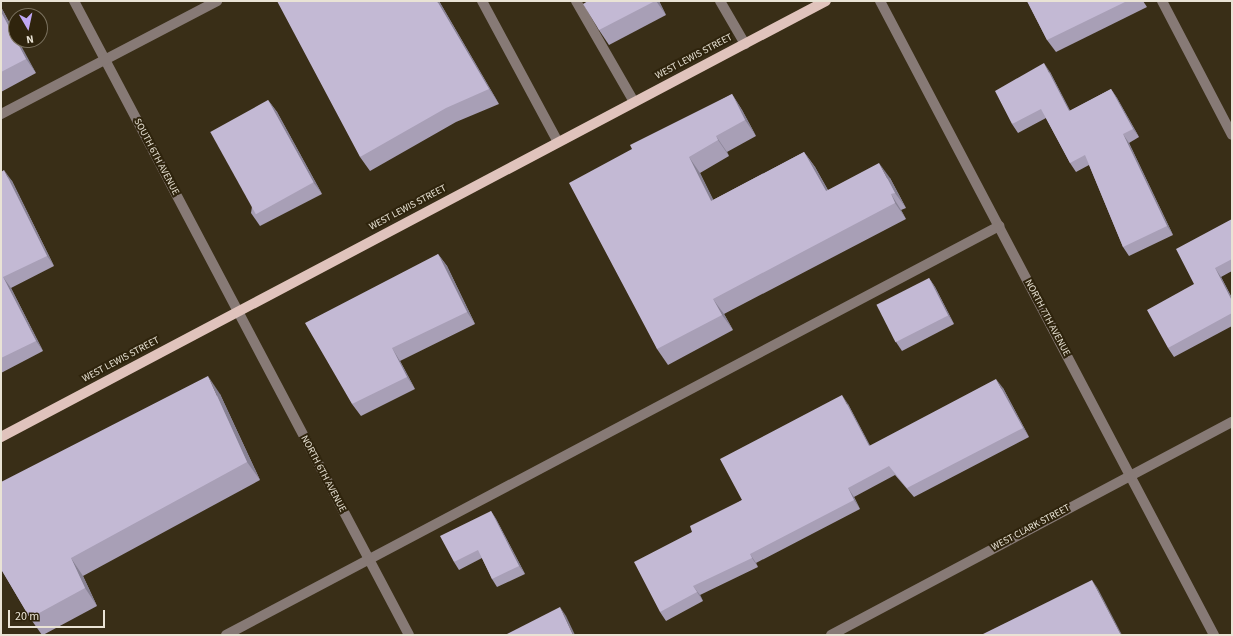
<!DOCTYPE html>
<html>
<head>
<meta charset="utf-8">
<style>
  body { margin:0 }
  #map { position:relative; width:1233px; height:636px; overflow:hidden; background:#392e17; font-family:"Source Sans 3",sans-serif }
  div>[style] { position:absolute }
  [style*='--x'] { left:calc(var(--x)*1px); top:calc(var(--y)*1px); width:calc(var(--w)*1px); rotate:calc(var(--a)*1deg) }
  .minor>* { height:10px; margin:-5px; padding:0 5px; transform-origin:5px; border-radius:5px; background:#877a76 }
  .major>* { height:10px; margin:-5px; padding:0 5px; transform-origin:5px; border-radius:5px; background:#e0c3bc }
  .wall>* { inset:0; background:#a89fb6 }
  .shaded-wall>* { inset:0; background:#888294 }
  .building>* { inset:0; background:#c3b9d4; transform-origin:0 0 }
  span { translate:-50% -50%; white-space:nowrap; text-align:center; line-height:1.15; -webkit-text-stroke:4px #2f240d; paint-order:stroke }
  .street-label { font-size:10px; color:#e9e3d5 }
  .frame { position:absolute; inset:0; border:2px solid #e9e3d5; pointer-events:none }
  .north { position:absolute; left:8px; top:8px; width:40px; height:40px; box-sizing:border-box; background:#2f240d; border:1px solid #79705d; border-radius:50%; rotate:171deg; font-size:11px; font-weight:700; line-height:16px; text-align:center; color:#e9e3d5 }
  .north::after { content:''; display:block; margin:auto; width:14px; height:18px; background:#c0a8f3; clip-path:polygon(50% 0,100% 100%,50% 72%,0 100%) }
  .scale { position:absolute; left:8px; top:610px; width:97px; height:18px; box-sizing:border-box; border:2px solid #e9e3d5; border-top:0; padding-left:5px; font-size:12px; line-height:14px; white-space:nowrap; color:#e9e3d5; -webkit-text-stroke:3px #2f240d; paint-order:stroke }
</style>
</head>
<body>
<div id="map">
  <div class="minor">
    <div style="--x:74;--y:1;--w:717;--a:62.15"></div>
    <div style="--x:482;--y:1;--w:160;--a:61.7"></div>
    <div style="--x:576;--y:1;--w:116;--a:60.1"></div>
    <div style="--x:720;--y:1;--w:50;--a:59.8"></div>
    <div style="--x:880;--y:1;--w:717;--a:62.22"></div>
    <div style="--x:1162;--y:1;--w:151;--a:62.4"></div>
    <div style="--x:1;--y:114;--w:244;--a:-27.6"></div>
    <div style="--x:226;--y:635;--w:875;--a:-27.88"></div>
    <div style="--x:831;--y:635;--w:454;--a:-28"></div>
  </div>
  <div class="major">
    <div style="--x:1;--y:437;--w:933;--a:-27.86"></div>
  </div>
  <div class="wall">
    <div style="clip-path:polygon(439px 1px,499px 104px,456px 122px,370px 171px,360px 157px)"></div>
    <div style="clip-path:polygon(588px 1px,659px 1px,666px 15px,609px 45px,599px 30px)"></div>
    <div style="clip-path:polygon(1027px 1px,1143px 1px,1147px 7px,1056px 52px,1047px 40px)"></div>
    <div style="clip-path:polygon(1px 7px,16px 35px,16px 40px,36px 73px,1px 92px)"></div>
    <div style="clip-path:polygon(1050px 72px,1070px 111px,1111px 89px,1117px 98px,1139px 137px,1129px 143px,1173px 235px,1129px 256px,1123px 247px,1089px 165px,1076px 172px,1070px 163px,1046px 118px,1018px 133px,1012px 124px)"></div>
    <div style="clip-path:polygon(732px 94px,742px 110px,756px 136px,727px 152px,729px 156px,700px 173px,713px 200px,804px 152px,815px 167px,828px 190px,890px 178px,906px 208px,901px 210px,906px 219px,724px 314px,733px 330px,668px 365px,657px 349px,632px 149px)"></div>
    <div style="clip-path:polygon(268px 100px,277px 112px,322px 194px,260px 226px,251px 213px)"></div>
    <div style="clip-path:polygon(1px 172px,12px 181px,54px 266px,11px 288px,43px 351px,1px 373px)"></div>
    <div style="clip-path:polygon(1232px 219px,1232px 271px,1221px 277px,1232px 298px,1232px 326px,1174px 357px,1168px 348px)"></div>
    <div style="clip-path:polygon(438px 254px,447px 266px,475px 324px,400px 361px,415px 389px,361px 416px,352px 404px)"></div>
    <div style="clip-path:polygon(929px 278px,935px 287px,954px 324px,902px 351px,896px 342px)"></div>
    <div style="clip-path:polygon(1003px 388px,1029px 437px,914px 497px,895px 475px,854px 497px,860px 509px,756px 563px,758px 567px,700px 595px,703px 601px,666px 621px,660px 612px,692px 532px,742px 500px,848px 404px,870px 446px)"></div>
    <div style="clip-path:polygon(220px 394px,260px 480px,83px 576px,97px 606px,43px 635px,42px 635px,30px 618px,1px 569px)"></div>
    <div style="clip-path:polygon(491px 511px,496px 519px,525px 574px,497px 587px,492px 579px,482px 558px,459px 570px,454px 562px)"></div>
  </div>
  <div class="shaded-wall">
    <div style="clip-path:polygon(437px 1px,439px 1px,499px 104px,489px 89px)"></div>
    <div style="clip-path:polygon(656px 1px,659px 1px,666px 15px)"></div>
    <div style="clip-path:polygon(1px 7px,16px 35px,16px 40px,18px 40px,36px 73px,26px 59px,1px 12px)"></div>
    <div style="clip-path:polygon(1044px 63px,1050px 72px,1075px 120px,1069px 111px)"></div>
    <div style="clip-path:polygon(1111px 89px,1117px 98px,1139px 137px,1133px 129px)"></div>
    <div style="clip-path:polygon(732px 94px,742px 110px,756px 136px,745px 120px)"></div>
    <div style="clip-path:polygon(268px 100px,277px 112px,322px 194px,313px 182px)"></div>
    <div style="clip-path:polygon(1123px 134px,1129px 143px,1173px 235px,1167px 226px)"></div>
    <div style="clip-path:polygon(716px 136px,727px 152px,729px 156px,718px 140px)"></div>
    <div style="clip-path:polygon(804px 152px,815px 167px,837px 207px,826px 191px)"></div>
    <div style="clip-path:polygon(689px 157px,700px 173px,722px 217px,711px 201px)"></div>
    <div style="clip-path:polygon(879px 163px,890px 178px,906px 208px,895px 193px)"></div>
    <div style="clip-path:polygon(4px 170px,12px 181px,54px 266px,47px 256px)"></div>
    <div style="clip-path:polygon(891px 194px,901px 210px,906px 219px,895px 203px)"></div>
    <div style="clip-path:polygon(438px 254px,447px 266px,475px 324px,467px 312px)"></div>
    <div style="clip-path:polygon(1215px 268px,1221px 277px,1232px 298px,1232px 301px)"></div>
    <div style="clip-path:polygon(3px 277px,11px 288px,43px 351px,36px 341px)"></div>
    <div style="clip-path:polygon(929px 278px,935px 287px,954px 324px,948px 315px)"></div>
    <div style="clip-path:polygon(713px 299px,724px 314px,733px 330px,722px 315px)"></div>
    <div style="clip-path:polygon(392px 348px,400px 361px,415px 389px,407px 377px)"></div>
    <div style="clip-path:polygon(208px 376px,220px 394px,260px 480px,247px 462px)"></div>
    <div style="clip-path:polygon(996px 379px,1003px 388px,1029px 437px,1023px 428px)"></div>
    <div style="clip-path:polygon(842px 395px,848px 404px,875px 455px,869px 446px)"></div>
    <div style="clip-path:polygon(848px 488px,854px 497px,860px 509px,854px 500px)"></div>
    <div style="clip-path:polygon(491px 511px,496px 519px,525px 574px,519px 566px)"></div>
    <div style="clip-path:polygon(750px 554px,756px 563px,758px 567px,752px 558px)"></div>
    <div style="clip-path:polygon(71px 558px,83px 576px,97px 606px,85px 588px)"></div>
    <div style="clip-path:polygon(1092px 580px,1098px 589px,1122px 635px,1121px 635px)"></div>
    <div style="clip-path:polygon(693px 586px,700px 595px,703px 601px)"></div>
    <div style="clip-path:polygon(560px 607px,566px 616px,575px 635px,573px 635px)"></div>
  </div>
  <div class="building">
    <div style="clip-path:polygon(277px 1px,437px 1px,489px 89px,446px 108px,360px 157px)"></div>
    <div style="clip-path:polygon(588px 1px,655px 1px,599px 30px,583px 4px)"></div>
    <div style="clip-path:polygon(1027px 1px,1127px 1px,1047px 40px)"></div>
    <div style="clip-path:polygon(1px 12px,26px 59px,1px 72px)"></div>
    <div style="clip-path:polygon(1044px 63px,1069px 111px,1111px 89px,1133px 129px,1123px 134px,1167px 226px,1123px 247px,1085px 155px,1070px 163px,1041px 109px,1012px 124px,995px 91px)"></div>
    <div style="clip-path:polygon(732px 94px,745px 120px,716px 136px,718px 140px,689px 157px,711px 201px,804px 152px,826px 191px,879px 163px,895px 193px,891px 194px,895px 203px,713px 299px,722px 315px,657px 349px,569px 183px,632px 149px,630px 145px)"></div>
    <div style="left:268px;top:100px;width:94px;height:66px;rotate:61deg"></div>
    <div style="clip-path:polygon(4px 170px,47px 256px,3px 277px,36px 341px,1px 358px,1px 172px)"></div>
    <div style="clip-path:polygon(1232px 219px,1232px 259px,1215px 268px,1232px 301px,1232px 313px,1168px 348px,1147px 310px,1194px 284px,1176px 249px)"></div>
    <div style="clip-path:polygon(438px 254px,467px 312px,392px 348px,407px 377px,352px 404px,305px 323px)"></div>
    <div style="left:929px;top:278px;width:42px;height:59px;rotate:63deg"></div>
    <div style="clip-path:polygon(208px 376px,247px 462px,71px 558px,85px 588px,30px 618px,1px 569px,1px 482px)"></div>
    <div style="clip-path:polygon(996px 379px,1023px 428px,907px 488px,889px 466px,848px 488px,854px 500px,750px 554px,752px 558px,693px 586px,697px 592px,660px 612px,634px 562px,692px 532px,690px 526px,742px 500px,720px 459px,842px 395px,869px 446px)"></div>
    <div style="clip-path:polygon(491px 511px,519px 566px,492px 579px,478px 550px,454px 562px,440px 536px)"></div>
    <div style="clip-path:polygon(1092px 580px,1121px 635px,981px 635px)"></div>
    <div style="clip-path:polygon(560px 607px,573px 635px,505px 635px)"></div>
  </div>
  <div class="street-label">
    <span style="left:694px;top:57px;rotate:-28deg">WEST LEWIS STREET</span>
    <span style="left:156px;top:157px;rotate:62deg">SOUTH 6TH AVENUE</span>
    <span style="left:408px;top:208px;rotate:-28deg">WEST LEWIS STREET</span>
    <span style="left:1047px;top:318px;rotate:62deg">NORTH 7TH AVENUE</span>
    <span style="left:121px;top:360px;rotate:-28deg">WEST LEWIS STREET</span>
    <span style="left:323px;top:474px;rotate:62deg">NORTH 6TH AVENUE</span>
    <span style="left:1031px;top:528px;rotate:-28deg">WEST CLARK STREET</span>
  </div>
  <div class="frame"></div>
  <div class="north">N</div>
  <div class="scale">20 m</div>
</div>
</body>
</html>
